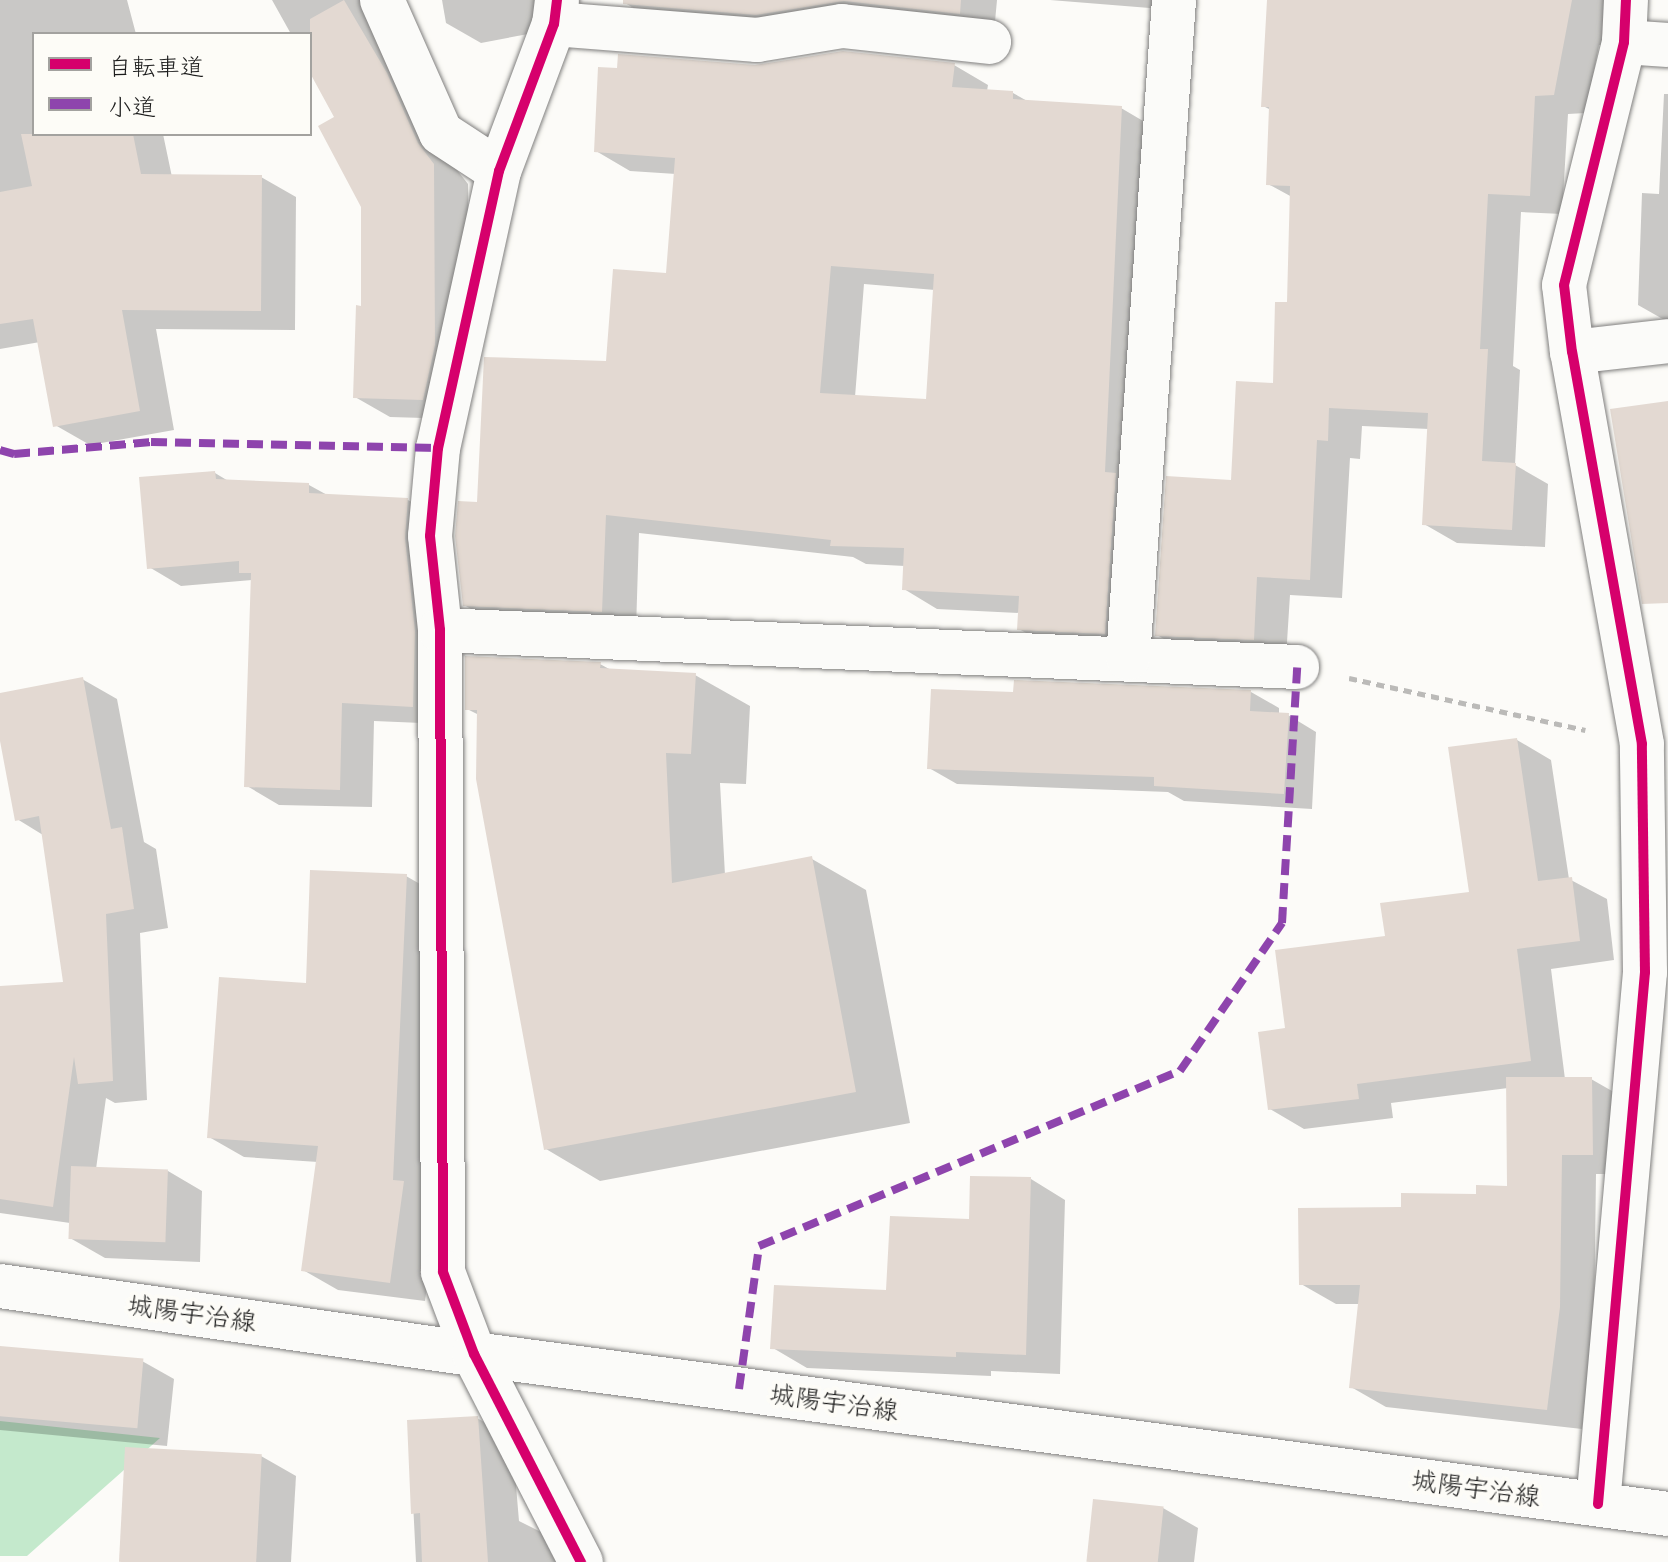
<!DOCTYPE html>
<html>
<head>
<meta charset="utf-8">
<style>
  body { margin:0 }
  #map { position:relative; width:1668px; height:1562px; overflow:hidden; background:#fcfbf8; font-family:Delius,"Klee One",sans-serif }
  div>[style] { position:absolute }
  [style*='--x'] { left:calc(var(--x)*1px); top:calc(var(--y)*1px); width:calc(var(--w)*1px); rotate:calc(var(--a)*1deg) }
  .green>* { inset:0; background:#c4e9cc }
  .shadow>* { inset:0; background:#0003 }
  .building>* { inset:0; background:#e3d9d2; transform-origin:0 0 }
  .path>* { height:5px; margin-top:-2.5px; transform-origin:0; background:repeating-linear-gradient(90deg,#bbbab8 0 8px,transparent 0 14px) }
  .roads { filter:drop-shadow(0 0 2px #81807f) drop-shadow(0 0 2px #81807f) }
  .minor>* { height:44px; margin:-22px; padding:0 22px; transform-origin:22px; border-radius:22px; background:#fbfbf9 }
  .primary>* { height:44px; margin:-22px; padding:0 22px; transform-origin:22px; border-radius:22px; background:#fbfbf9 }
  .quiet>* { height:8px; margin-top:-4px; transform-origin:0; background:repeating-linear-gradient(90deg,#8e44ad 0 16px,transparent 0 24px) }
  .cycleway>* { height:10px; margin:-5px; padding:0 5px; transform-origin:5px; border-radius:5px; background:#d6006c }
  span { translate:-50% -50%; white-space:nowrap; text-align:center; line-height:1.15; -webkit-text-stroke:8px #fdfcf7; paint-order:stroke }
  .street-label { font-size:26px; color:#1c1c1c }
  .legend { position:absolute; left:32px; top:32px; width:280px; height:104px; box-sizing:border-box; background:#fdfcf7; border:2px solid #a3a29f; margin:0; padding:10px 14px; list-style:none; font-size:24px; color:#1c1c1c }
  .legend li { display:flex; align-items:center; gap:16px; height:40px }
  .legend b { width:40px; border:2px solid #a3a29f }
</style>
</head>
<body>
<div id="map">
  <div class="green">
    <div style="clip-path:polygon(0 1421px,160px 1438px,27px 1556px,0 1556px)"></div>
  </div>
  <div class="shadow">
    <div style="clip-path:polygon(0 0,127px 0,136px 34px,34px 34px,34px 134px,163px 134px,172px 177px,261px 177px,296px 197px,295px 330px,156px 329px,174px 430px,90px 445px,55px 425px,40px 342px,0 349px)"></div>
    <div style="clip-path:polygon(272px 0,369px 0,453px 165px,468px 184px,469px 366px,457px 419px,390px 417px,355px 397px,363px 308px,363px 207px,337px 118px,310px 69px,310px 34px,291px 34px)"></div>
    <div style="clip-path:polygon(442px 0,538px 0,544px 31px,481px 43px,446px 23px)"></div>
    <div style="clip-path:polygon(625px 0,997px 0,994px 32px,659px 23px,625px 3px)"></div>
    <div style="clip-path:polygon(1050px 0,1196px 0,1187px 11px)"></div>
    <div style="clip-path:polygon(1269px 0,1619px 0,1617px 46px,1599px 45px,1586px 113px,1568px 114px,1562px 214px,1521px 212px,1513px 366px,1520px 370px,1515px 465px,1548px 484px,1545px 547px,1457px 543px,1424px 524px,1429px 429px,1362px 426px,1360px 459px,1350px 458px,1342px 598px,1290px 595px,1286px 658px,1190px 654px,1157px 635px,1233px 482px,1275px 385px,1289px 304px,1292px 197px,1268px 184px,1271px 110px,1263px 106px)"></div>
    <div style="clip-path:polygon(evenodd,954px 65px,988px 85px,987px 91px,1013px 93px,1029px 102px,1121px 108px,1155px 128px,1138px 652px,1053px 648px,1019px 629px,1020px 613px,937px 609px,904px 589px,905px 566px,866px 564px,853px 557px,639px 533px,636px 630px,498px 624px,464px 605px,478px 504px,608px 363px,668px 275px,676px 174px,630px 171px,596px 151px,755px 67px,954px 65px,864px 284px,935px 290px,928px 401px,855px 397px,864px 284px)"></div>
    <div style="clip-path:polygon(1664px 94px,1668px 94px,1668px 322px,1638px 305px,1642px 193px,1659px 194px)"></div>
    <div style="clip-path:polygon(215px 473px,230px 482px,309px 485px,329px 496px,408px 500px,440px 519px,445px 724px,374px 721px,372px 807px,279px 805px,247px 786px,252px 580px,181px 586px,149px 567px)"></div>
    <div style="clip-path:polygon(600px 664px,611px 670px,695px 675px,750px 706px,746px 784px,720px 783px,725px 875px,812px 859px,866px 890px,910px 1123px,600px 1181px,546px 1149px,479px 715px,467px 709px)"></div>
    <div style="clip-path:polygon(82px 679px,117px 699px,144px 842px,156px 849px,168px 928px,140px 933px,147px 1100px,115px 1103px,106px 1098px,96px 1169px,168px 1171px,202px 1191px,200px 1262px,105px 1258px,70px 1238px,70px 1223px,0 1213px,0 988px,66px 984px,43px 835px,17px 819px,0 730px,0 695px)"></div>
    <div style="clip-path:polygon(1251px 692px,1279px 708px,1279px 715px,1288px 715px,1316px 732px,1312px 809px,1184px 801px,1168px 792px,957px 784px,929px 768px)"></div>
    <div style="clip-path:polygon(1517px 740px,1551px 760px,1569px 879px,1607px 899px,1614px 960px,1551px 969px,1565px 1079px,1591px 1079px,1626px 1099px,1627px 1174px,1596px 1174px,1594px 1327px,1582px 1429px,1386px 1407px,1351px 1387px,1360px 1304px,1336px 1304px,1301px 1284px,1478px 1196px,1509px 1188px,1508px 1088px,1391px 1103px,1393px 1118px,1304px 1129px,1270px 1109px,1287px 1030px,1387px 938px,1471px 894px)"></div>
    <div style="clip-path:polygon(406px 876px,441px 896px,438px 1203px,425px 1301px,338px 1290px,303px 1270px,318px 1162px,244px 1157px,209px 1137px)"></div>
    <div style="clip-path:polygon(1031px 1179px,1065px 1200px,1060px 1374px,991px 1371px,991px 1376px,807px 1368px,773px 1348px,888px 1292px,971px 1221px)"></div>
    <div style="clip-path:polygon(0 1348px,142px 1361px,174px 1379px,167px 1446px,0 1430px)"></div>
    <div style="clip-path:polygon(477px 1418px,512px 1438px,519px 1521px,559px 1541px,560px 1562px,416px 1562px,409px 1422px)"></div>
    <div style="clip-path:polygon(261px 1456px,296px 1476px,291px 1562px,121px 1562px)"></div>
    <div style="clip-path:polygon(1163px 1508px,1198px 1528px,1194px 1562px,1089px 1562px)"></div>
  </div>
  <div class="building">
    <div style="clip-path:polygon(344px 0,387px 73px,418px 143px,434px 164px,435px 345px,423px 400px,353px 398px,356px 305px,361px 306px,361px 207px,318px 126px,334px 117px,310px 73px,310px 19px)"></div>
    <div style="clip-path:polygon(623px 0,961px 0,960px 14px,844px 1px,756px 15px,623px 4px)"></div>
    <div style="clip-path:polygon(1267px 0,1572px 0,1554px 95px,1535px 96px,1530px 196px,1488px 194px,1480px 349px,1488px 349px,1482px 461px,1516px 463px,1512px 530px,1422px 525px,1428px 413px,1329px 408px,1328px 441px,1317px 440px,1310px 580px,1257px 577px,1254px 640px,1155px 636px,1166px 476px,1231px 480px,1236px 381px,1273px 383px,1275px 302px,1287px 302px,1290px 186px,1266px 185px,1269px 107px,1261px 107px)"></div>
    <div style="clip-path:polygon(evenodd,843px 51px,955px 63px,952px 87px,1013px 91px,1013px 99px,1122px 106px,1105px 472px,1116px 473px,1105px 634px,1017px 630px,1019px 596px,902px 590px,904px 548px,830px 546px,831px 540px,606px 515px,602px 612px,463px 606px,455px 536px,458px 501px,477px 502px,484px 357px,606px 361px,613px 269px,666px 273px,675px 158px,594px 152px,598px 67px,617px 68px,618px 54px,755px 65px,843px 51px,831px 266px,934px 274px,926px 399px,820px 393px,831px 266px)"></div>
    <div style="clip-path:polygon(21px 134px,133px 134px,141px 174px,262px 175px,261px 311px,122px 310px,140px 411px,53px 427px,33px 319px,0 324px,0 192px,32px 186px)"></div>
    <div style="clip-path:polygon(1668px 401px,1668px 603px,1642px 604px,1610px 409px)"></div>
    <div style="clip-path:polygon(215px 471px,216px 479px,309px 483px,309px 493px,408px 498px,405px 538px,415px 631px,413px 707px,342px 703px,340px 790px,244px 787px,251px 573px,239px 573px,239px 561px,147px 569px,139px 477px)"></div>
    <div style="clip-path:polygon(465px 656px,601px 662px,600px 668px,696px 673px,691px 754px,666px 753px,672px 883px,812px 856px,856px 1092px,544px 1150px,476px 779px,477px 710px,465px 710px)"></div>
    <div style="clip-path:polygon(83px 677px,111px 829px,122px 827px,134px 909px,106px 914px,113px 1081px,78px 1084px,74px 1057px,53px 1207px,0 1199px,0 986px,63px 982px,39px 816px,15px 821px,0 741px,0 693px)"></div>
    <div style="clip-path:polygon(1014px 680px,1251px 690px,1250px 711px,1289px 713px,1284px 794px,1154px 786px,1154px 777px,927px 769px,931px 689px,1013px 692px)"></div>
    <div style="clip-path:polygon(1517px 738px,1538px 881px,1572px 877px,1580px 941px,1517px 949px,1531px 1061px,1357px 1084px,1359px 1099px,1268px 1110px,1258px 1032px,1285px 1028px,1275px 950px,1385px 936px,1380px 903px,1469px 892px,1448px 747px)"></div>
    <div style="clip-path:polygon(310px 870px,407px 874px,393px 1180px,404px 1181px,390px 1283px,301px 1271px,318px 1146px,207px 1138px,219px 977px,306px 983px)"></div>
    <div style="clip-path:polygon(1506px 1077px,1592px 1077px,1593px 1155px,1562px 1155px,1560px 1307px,1547px 1410px,1349px 1388px,1360px 1285px,1299px 1285px,1298px 1208px,1401px 1207px,1401px 1193px,1476px 1194px,1476px 1185px,1507px 1186px)"></div>
    <div style="left:71px;top:1166px;width:97px;height:73px;rotate:2deg"></div>
    <div style="clip-path:polygon(970px 1176px,1031px 1177px,1026px 1355px,956px 1352px,956px 1357px,770px 1349px,774px 1285px,886px 1290px,890px 1216px,969px 1219px)"></div>
    <div style="left:0;top:1346px;width:144px;height:70px;rotate:5deg"></div>
    <div style="clip-path:polygon(478px 1416px,488px 1562px,422px 1562px,420px 1513px,411px 1514px,407px 1420px)"></div>
    <div style="left:125px;top:1447px;width:137px;height:115px;rotate:3deg"></div>
    <div style="left:1093px;top:1499px;width:71px;height:63px;rotate:6deg"></div>
  </div>
  <div class="path">
    <div style="--x:1349;--y:678;--w:242;--a:12.4"></div>
  </div>
  <div class="roads">
    <div class="minor">
      <div style="--x:382;--y:0;--w:145;--a:66.1"></div>
      <div style="--x:441;--y:133;--w:69;--a:33.2"></div>
      <div style="--x:557;--y:0;--w:24;--a:97"></div>
      <div style="--x:554;--y:24;--w:157;--a:110.5"></div>
      <div style="--x:499;--y:171;--w:284;--a:102.4"></div>
      <div style="--x:438;--y:448;--w:88;--a:95.2"></div>
      <div style="--x:430;--y:536;--w:95;--a:83.9"></div>
      <div style="--x:440;--y:630;--w:642;--a:89.73"></div>
      <div style="--x:443;--y:1272;--w:88;--a:69.3"></div>
      <div style="--x:474;--y:1354;--w:234;--a:62.8"></div>
      <div style="--x:554;--y:24;--w:204;--a:4.5"></div>
      <div style="--x:757;--y:40;--w:86;--a:-9.4"></div>
      <div style="--x:842;--y:26;--w:148;--a:6.2"></div>
      <div style="--x:1624;--y:42;--w:44;--a:3.9"></div>
      <div style="--x:1572;--y:352;--w:97;--a:-6.5"></div>
      <div style="--x:440;--y:630;--w:858;--a:2.47"></div>
      <div style="--x:1128;--y:658;--w:660;--a:-86"></div>
      <div style="--x:1598;--y:1504;--w:534;--a:-84.95"></div>
      <div style="--x:1645;--y:972;--w:228;--a:-90.8"></div>
      <div style="--x:1642;--y:744;--w:398;--a:-100.1"></div>
      <div style="--x:1572;--y:352;--w:67;--a:-96.8"></div>
      <div style="--x:1564;--y:285;--w:250;--a:-76.1"></div>
      <div style="--x:1624;--y:42;--w:42;--a:-87.3"></div>
    </div>
    <div class="primary">
      <div style="--x:0;--y:1286;--w:479;--a:8.2"></div>
      <div style="--x:474;--y:1354;--w:1205;--a:7.63"></div>
    </div>
  </div>
  <div class="quiet">
    <div style="--x:0;--y:450;--w:15;--a:16"></div>
    <div style="--x:14;--y:454;--w:138;--a:-5"></div>
    <div style="--x:151;--y:442;--w:287;--a:1.2"></div>
    <div style="--x:739;--y:1389;--w:144;--a:-82"></div>
    <div style="--x:759;--y:1246;--w:456;--a:-22.6"></div>
    <div style="--x:1180;--y:1071;--w:180;--a:-55.4"></div>
    <div style="--x:1282;--y:923;--w:256;--a:-86.6"></div>
  </div>
  <div class="cycleway">
    <div style="--x:557;--y:0;--w:24;--a:97"></div>
    <div style="--x:554;--y:24;--w:157;--a:110.5"></div>
    <div style="--x:499;--y:171;--w:284;--a:102.4"></div>
    <div style="--x:438;--y:448;--w:88;--a:95.2"></div>
    <div style="--x:430;--y:536;--w:95;--a:83.9"></div>
    <div style="--x:440;--y:630;--w:642;--a:89.73"></div>
    <div style="--x:443;--y:1272;--w:88;--a:69.3"></div>
    <div style="--x:474;--y:1354;--w:234;--a:62.8"></div>
    <div style="--x:1598;--y:1504;--w:534;--a:-84.95"></div>
    <div style="--x:1645;--y:972;--w:228;--a:-90.8"></div>
    <div style="--x:1642;--y:744;--w:398;--a:-100.1"></div>
    <div style="--x:1572;--y:352;--w:67;--a:-96.8"></div>
    <div style="--x:1564;--y:285;--w:250;--a:-76.1"></div>
    <div style="--x:1624;--y:42;--w:42;--a:-87.3"></div>
  </div>
  <div class="street-label">
    <span style="left:192px;top:1313px;rotate:8deg">城陽宇治線</span>
    <span style="left:834px;top:1402px;rotate:8deg">城陽宇治線</span>
    <span style="left:1476px;top:1488px;rotate:8deg">城陽宇治線</span>
  </div>
  <ul class="legend">
  <li><b style="height:10px;background:#d6006c"></b>自転車道</li>
  <li><b style="height:10px;background:#8e44ad"></b>小道</li>
  </ul>
</div>
</body>
</html>
